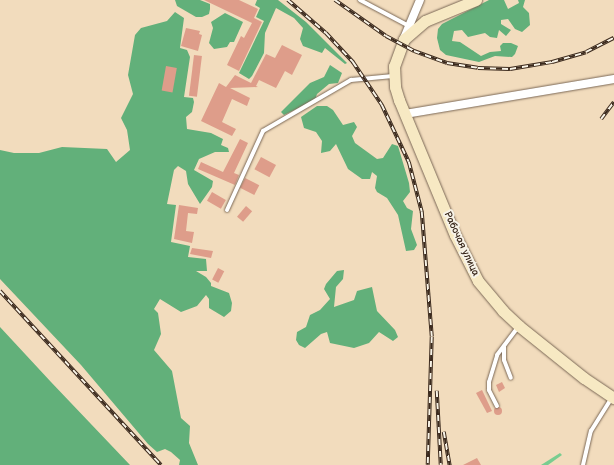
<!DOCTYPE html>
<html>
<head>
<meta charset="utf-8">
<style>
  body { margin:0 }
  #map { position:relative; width:614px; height:465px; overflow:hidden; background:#f2dcbd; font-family:"Balsamiq Sans",sans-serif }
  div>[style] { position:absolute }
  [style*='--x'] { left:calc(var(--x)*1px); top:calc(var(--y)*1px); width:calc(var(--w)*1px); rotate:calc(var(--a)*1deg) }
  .green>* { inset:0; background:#79cd90 }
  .forest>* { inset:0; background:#62b07a }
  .building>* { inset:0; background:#de9d8a; transform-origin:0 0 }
  .round { border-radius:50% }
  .roads { filter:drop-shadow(0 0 1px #7b6856) drop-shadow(0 0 1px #7b6856) }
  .lane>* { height:4px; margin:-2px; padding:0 2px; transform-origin:2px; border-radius:2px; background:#fff }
  .street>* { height:8px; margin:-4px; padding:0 4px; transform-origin:4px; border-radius:4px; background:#fff }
  .secondary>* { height:11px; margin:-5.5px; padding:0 5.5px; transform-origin:5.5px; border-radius:5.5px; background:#f7e9c3 }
  .rail>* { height:3.5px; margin-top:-1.75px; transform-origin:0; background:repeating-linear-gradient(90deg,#f7f3e8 0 6px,#3b2a1e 0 12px); box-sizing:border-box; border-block:1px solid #3b2a1e }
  span { translate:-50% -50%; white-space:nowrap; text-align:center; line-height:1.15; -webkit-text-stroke:4px #f7f3e8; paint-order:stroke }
  .street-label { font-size:10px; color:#3b2a1e }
</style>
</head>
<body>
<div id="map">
  <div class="green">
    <div style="clip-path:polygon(560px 453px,562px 455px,548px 465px,541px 465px)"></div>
  </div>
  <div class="forest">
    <div style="clip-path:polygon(175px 0,200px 0,210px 4px,210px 9px,209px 14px,202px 17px,196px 17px,177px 6px)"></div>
    <div style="clip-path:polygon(257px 0,278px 0,306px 22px,347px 63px,345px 64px,325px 48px,322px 53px,303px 46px,300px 39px,303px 28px,294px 18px,276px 8px,265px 33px,264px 53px,252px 76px,249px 79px,239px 73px,264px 21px,256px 17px,260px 8px,255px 5px)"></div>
    <div style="clip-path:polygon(489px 0,504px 0,508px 9px,519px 3px,518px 0,525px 0,523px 7px,529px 13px,530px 25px,522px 32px,515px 29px,508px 19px,501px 20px,501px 24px,511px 30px,506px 36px,499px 30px,497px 38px,490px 37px,485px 33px,468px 37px,462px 30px,454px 31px,452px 41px,460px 42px,481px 56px,490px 52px,501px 51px,500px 46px,503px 43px,511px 43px,518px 46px,515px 54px,512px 57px,495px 56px,479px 62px,446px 55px,440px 50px,437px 38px,438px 29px,442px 24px)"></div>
    <div style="clip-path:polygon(175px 12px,184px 18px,180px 48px,187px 50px,190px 57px,184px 97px,193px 98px,194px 102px,192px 112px,186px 117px,187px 129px,211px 133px,223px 139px,221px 145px,228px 148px,229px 152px,215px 152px,199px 159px,194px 170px,213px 181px,212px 187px,200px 204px,188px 184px,186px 171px,178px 166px,174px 170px,167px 204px,176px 205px,171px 242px,190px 246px,188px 257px,206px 259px,207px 271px,196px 271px,206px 277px,211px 283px,211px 286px,229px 293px,232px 303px,231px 311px,224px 317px,209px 308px,209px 299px,206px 295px,197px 306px,181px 312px,160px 299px,154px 309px,158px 313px,161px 334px,154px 350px,172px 371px,181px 418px,190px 426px,189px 443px,198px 465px,179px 465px,180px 460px,171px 452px,165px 449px,157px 452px,148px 444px,81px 365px,0 279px,0 150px,14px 153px,39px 153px,62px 147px,107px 149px,116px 162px,130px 150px,127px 130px,121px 118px,133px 94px,128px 75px,135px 35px,141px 28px,167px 21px)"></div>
    <div style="clip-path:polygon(225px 13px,243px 22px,234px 42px,230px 42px,227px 47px,214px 49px,209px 43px,213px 28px,211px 22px)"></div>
    <div style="clip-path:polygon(330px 65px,342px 73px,338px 83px,329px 84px,317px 94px,315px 100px,284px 115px,281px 112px,310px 83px,324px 77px)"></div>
    <div style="clip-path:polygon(317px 106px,327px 106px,333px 110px,343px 125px,354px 122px,357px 127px,352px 136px,355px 143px,377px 159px,383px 158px,392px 144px,398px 146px,409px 183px,410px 192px,403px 201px,407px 208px,413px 211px,411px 229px,417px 245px,414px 250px,406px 251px,398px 215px,387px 198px,377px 192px,375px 188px,377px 176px,372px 172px,370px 179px,362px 179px,348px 169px,336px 144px,330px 151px,321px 153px,322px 141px,316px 132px,304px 128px,301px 117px)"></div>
    <div style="clip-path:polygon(344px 270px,343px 279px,336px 287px,334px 307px,354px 300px,357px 291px,372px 287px,377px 311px,395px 330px,398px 337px,393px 341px,379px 332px,369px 343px,354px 348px,330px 343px,327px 332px,321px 334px,305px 348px,299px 345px,296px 340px,297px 332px,306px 327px,310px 315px,320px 310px,330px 299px,324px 289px,326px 284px,337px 271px)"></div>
    <div style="clip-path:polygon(0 327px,51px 382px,130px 465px,0 465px)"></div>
  </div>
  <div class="building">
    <div style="clip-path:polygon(204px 0,239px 0,258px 9px,254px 18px,262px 22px,239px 71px,227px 65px,241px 36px,244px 38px,252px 23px)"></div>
    <div style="clip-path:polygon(186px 28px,200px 31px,199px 34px,202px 35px,198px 51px,181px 46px)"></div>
    <div style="clip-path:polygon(282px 45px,302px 55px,292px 75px,285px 71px,276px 88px,259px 80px,256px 86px,258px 87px,230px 88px,250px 98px,247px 106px,232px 99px,222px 122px,236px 129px,232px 136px,201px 121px,219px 83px,226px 87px,235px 75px,251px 83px,266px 54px,275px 58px)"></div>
    <div style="left:194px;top:55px;width:8px;height:41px;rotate:7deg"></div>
    <div style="left:166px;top:66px;width:11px;height:25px;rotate:10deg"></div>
    <div style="clip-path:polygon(240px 139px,248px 143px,234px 173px,239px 175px,235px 185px,198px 169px,201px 162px,223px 172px)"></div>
    <div style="left:261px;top:157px;width:17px;height:14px;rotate:28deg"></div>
    <div style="left:245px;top:178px;width:16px;height:11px;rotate:27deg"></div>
    <div style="left:212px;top:192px;width:16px;height:10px;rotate:30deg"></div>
    <div style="clip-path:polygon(179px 205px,198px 208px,197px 214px,188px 213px,186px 231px,194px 232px,192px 243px,174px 239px)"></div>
    <div style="left:246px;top:206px;width:8px;height:14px;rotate:40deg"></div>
    <div style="clip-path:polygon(192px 248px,213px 251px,211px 258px,190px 254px)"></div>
    <div style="left:218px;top:268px;width:7px;height:13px;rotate:27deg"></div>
    <div style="clip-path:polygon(502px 382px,505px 388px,499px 392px,496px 385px)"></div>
    <div style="clip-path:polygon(482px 390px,492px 411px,487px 413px,476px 393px)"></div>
    <div class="round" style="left:494px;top:407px;width:8px;height:8px"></div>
    <div style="clip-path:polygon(477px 458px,481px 465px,463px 465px)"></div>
  </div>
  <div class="roads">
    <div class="lane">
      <div style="--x:360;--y:0;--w:55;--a:28"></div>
      <div style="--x:227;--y:210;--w:87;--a:-65.5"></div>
      <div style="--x:263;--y:131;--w:102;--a:-30.1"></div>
      <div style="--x:351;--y:80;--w:42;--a:-5.4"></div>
      <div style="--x:504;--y:347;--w:13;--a:90"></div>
      <div style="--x:504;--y:360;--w:19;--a:69"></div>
      <div style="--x:497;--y:406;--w:18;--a:-117"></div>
      <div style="--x:489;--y:390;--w:8;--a:-90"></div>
      <div style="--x:489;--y:382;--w:28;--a:-73"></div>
      <div style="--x:497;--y:355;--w:36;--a:-53"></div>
      <div style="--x:583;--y:465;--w:35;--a:-77"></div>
      <div style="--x:591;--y:431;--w:40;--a:-58"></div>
    </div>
    <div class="street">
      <div style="--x:404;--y:38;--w:41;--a:-67.2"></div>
      <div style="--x:405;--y:114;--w:212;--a:-9.5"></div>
    </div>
    <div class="secondary">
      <div style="--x:476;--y:0;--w:55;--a:157.6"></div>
      <div style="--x:425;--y:21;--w:28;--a:139"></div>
      <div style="--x:404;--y:39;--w:29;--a:110"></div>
      <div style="--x:394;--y:66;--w:21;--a:87"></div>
      <div style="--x:395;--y:87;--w:14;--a:73"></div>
      <div style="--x:399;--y:100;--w:146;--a:67.5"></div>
      <div style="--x:455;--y:235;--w:51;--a:63.4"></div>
      <div style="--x:478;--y:281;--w:39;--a:50"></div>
      <div style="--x:503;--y:311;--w:22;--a:43"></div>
      <div style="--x:519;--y:326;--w:83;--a:38.7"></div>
      <div style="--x:584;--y:378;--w:36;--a:34"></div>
    </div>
  </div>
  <div class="rail">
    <div style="--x:288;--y:0;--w:50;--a:41"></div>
    <div style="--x:326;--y:33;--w:40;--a:47"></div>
    <div style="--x:353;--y:62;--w:52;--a:56"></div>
    <div style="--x:382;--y:105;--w:63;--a:64.7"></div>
    <div style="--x:409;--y:162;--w:52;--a:75.4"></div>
    <div style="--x:422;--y:212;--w:125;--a:85.4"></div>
    <div style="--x:432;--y:337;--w:128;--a:91.8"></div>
    <div style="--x:335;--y:0;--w:62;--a:35.2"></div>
    <div style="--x:386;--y:36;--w:32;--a:28"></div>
    <div style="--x:414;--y:51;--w:35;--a:20"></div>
    <div style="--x:447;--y:63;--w:31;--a:9"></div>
    <div style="--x:478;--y:68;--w:32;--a:2"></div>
    <div style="--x:510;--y:69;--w:43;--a:-9.5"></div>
    <div style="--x:552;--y:62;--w:35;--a:-16"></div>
    <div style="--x:586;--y:52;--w:31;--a:-27"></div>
    <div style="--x:601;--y:119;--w:21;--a:-53"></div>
    <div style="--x:0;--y:291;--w:237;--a:47.2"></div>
    <div style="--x:437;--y:391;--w:74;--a:86.9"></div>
    <div style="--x:444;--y:432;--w:34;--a:80"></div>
  </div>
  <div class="street-label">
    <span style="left:461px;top:244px;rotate:65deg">Рабочая улица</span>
  </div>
</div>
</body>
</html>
